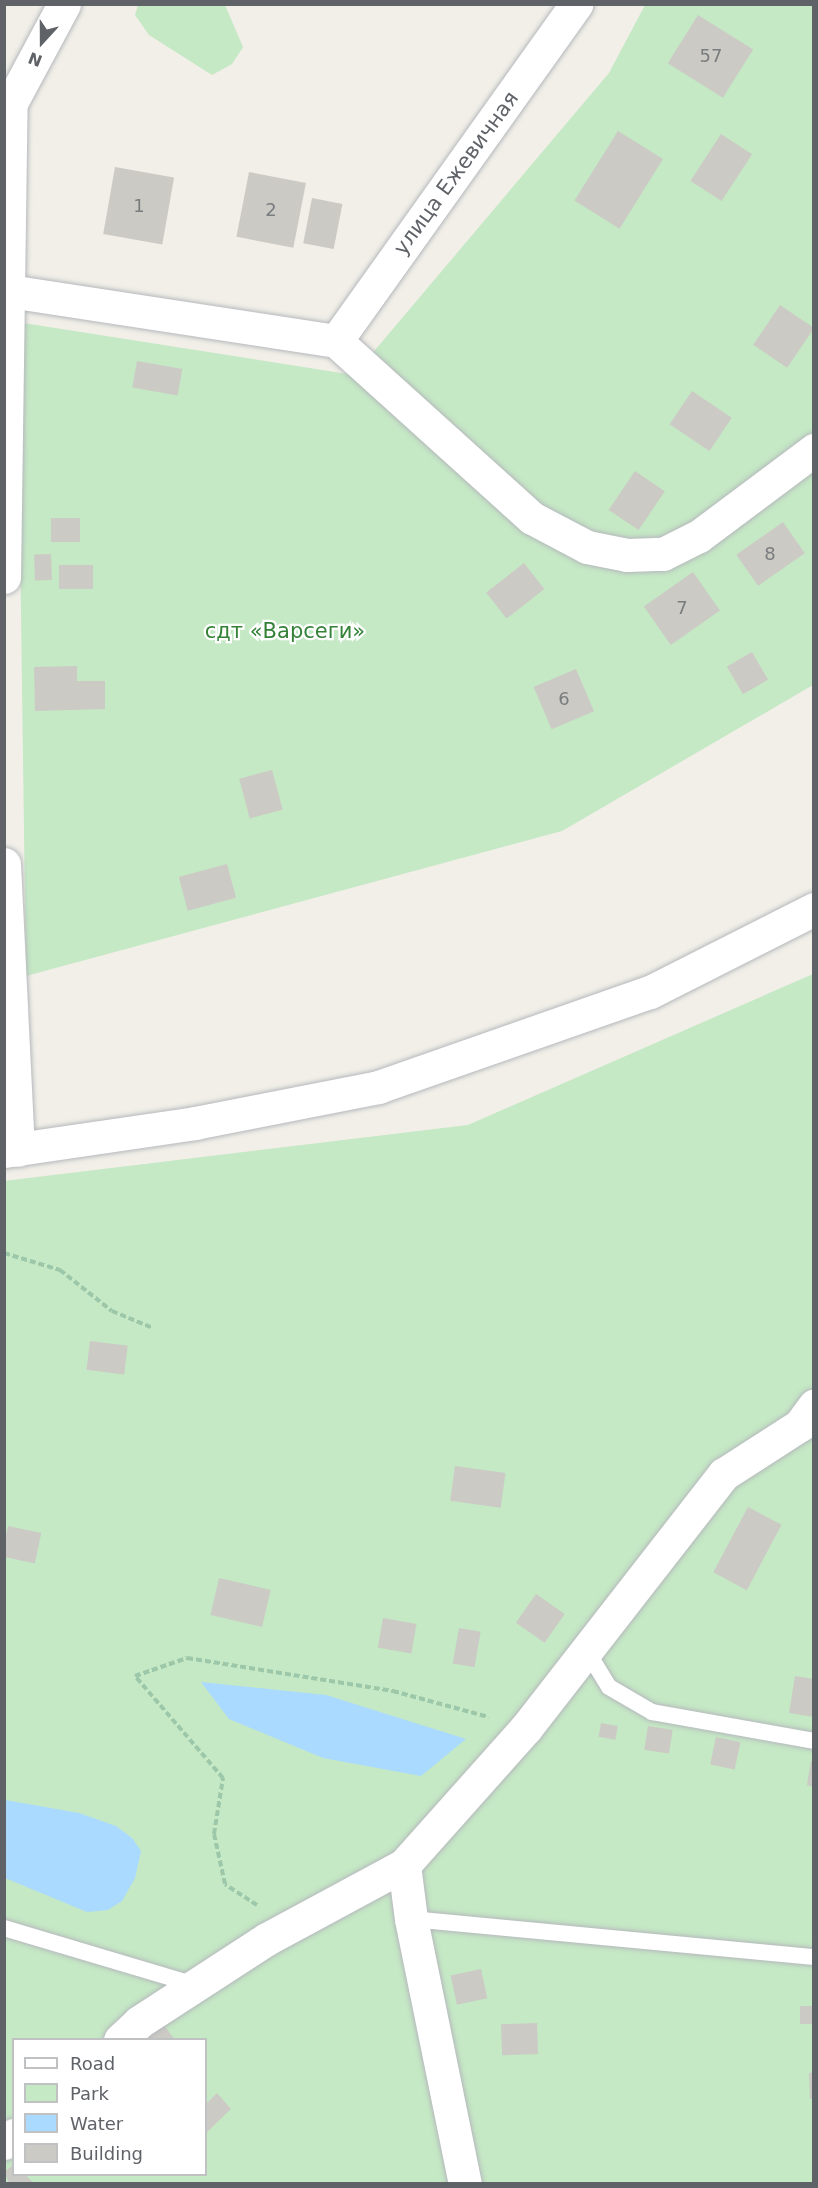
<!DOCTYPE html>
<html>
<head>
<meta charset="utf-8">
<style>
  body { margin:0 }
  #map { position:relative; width:818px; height:2188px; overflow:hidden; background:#f1efe8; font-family:"DejaVu Sans",sans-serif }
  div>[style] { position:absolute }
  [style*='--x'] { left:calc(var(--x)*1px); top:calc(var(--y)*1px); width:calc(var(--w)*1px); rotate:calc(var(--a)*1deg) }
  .green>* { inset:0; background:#c5e8c5 }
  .water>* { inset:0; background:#aadaff }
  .building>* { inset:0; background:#cccac5; transform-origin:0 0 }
  .path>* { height:4px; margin-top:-2px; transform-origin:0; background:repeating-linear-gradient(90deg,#9cc7a9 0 6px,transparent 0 9px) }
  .roads { filter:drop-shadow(0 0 2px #b5b8bc) drop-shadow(0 0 2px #b5b8bc) }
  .service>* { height:16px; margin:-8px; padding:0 8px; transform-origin:8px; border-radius:8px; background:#fff }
  .minor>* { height:33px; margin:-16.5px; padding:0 16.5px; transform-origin:16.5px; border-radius:16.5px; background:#fff }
  .secondary>* { height:33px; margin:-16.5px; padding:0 16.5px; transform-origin:16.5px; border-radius:16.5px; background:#fff }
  span { translate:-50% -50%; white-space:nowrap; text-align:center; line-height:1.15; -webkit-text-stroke:4.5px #fff; paint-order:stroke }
  .number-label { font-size:18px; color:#7a7d7f }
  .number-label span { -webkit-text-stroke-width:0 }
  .street-label { font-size:21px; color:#5f6368 }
  .park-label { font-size:21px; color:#348238 }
  .frame { position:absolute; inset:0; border:6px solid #5f6368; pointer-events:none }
  .legend { position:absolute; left:12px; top:2038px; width:195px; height:138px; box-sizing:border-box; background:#fff; border:2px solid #bfc1c3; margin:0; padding:8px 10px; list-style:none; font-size:18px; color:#5f6368 }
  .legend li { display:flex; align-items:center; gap:12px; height:30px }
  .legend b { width:30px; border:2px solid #bfc1c3 }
  .north { position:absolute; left:12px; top:12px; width:60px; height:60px; -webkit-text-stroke:4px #fff; paint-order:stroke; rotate:201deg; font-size:16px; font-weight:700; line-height:24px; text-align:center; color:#5f6368 }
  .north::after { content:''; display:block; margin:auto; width:21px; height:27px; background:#5f6368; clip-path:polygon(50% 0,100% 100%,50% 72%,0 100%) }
</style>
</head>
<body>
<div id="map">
  <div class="green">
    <div style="clip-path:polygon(138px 5px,225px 5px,243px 47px,232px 64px,212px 75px,149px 35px,135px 15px)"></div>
    <div style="clip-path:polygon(645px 5px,813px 5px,813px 685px,562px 831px,26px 976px,17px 322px,354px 375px,609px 73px)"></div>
    <div style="clip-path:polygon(evenodd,813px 974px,813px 2183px,5px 2183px,4px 1181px,468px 1125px,813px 974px,14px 2040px,206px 2040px,206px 2174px,14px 2174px,14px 2040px)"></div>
  </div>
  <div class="water">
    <div style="clip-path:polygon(201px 1682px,326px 1695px,466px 1739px,421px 1776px,323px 1758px,229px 1719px)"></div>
    <div style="clip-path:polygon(5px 1800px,79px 1813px,116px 1826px,132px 1838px,141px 1851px,135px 1878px,122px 1901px,108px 1910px,87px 1912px,5px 1878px)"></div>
  </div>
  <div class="building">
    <div style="left:698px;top:15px;width:65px;height:57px;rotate:32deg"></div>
    <div style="left:618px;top:131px;width:53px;height:82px;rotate:32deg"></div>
    <div style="left:721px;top:134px;width:37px;height:56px;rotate:33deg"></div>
    <div style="left:115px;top:167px;width:60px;height:68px;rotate:10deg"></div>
    <div style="left:249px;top:172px;width:58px;height:66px;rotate:11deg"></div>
    <div style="left:312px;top:198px;width:31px;height:46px;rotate:11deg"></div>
    <div style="left:780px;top:305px;width:41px;height:48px;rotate:34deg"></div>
    <div style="left:137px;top:361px;width:46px;height:27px;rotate:10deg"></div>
    <div style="left:692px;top:391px;width:48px;height:40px;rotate:34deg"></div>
    <div style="left:635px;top:471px;width:36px;height:47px;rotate:34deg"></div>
    <div style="left:51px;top:518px;width:29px;height:24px"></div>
    <div style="left:783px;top:522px;width:38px;height:57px;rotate:55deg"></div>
    <div style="left:51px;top:554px;width:26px;height:17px;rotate:88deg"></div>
    <div style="left:524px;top:563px;width:33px;height:48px;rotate:52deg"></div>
    <div style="left:59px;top:565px;width:34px;height:24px"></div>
    <div style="left:693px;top:572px;width:47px;height:60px;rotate:55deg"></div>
    <div style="left:752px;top:652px;width:32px;height:29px;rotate:60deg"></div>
    <div style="clip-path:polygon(77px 666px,77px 681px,105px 681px,105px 709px,35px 711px,34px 667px)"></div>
    <div style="left:576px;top:669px;width:46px;height:46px;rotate:67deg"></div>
    <div style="left:272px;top:770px;width:41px;height:34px;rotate:75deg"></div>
    <div style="left:227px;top:864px;width:35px;height:50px;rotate:75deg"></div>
    <div style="left:90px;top:1341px;width:38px;height:29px;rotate:7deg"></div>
    <div style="left:455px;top:1466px;width:51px;height:35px;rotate:8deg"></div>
    <div style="left:748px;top:1507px;width:38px;height:74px;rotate:28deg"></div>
    <div style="left:8px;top:1526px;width:34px;height:31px;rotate:12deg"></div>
    <div style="left:219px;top:1578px;width:53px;height:38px;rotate:13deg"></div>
    <div style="left:536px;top:1594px;width:35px;height:35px;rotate:35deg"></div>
    <div style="left:383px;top:1618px;width:34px;height:30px;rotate:10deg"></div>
    <div style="left:459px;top:1628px;width:22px;height:36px;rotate:10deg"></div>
    <div style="clip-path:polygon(795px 1676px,814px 1679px,814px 1717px,789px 1713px)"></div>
    <div style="left:601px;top:1723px;width:17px;height:14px;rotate:10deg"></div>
    <div style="left:648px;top:1726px;width:25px;height:24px;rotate:9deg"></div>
    <div style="left:716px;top:1737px;width:25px;height:28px;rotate:12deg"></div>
    <div style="clip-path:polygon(811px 1761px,814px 1761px,814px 1787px,807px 1785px)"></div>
    <div style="left:481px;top:1969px;width:30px;height:31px;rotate:78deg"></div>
    <div style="left:814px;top:2006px;width:18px;height:14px;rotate:90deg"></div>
    <div style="clip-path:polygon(161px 2021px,175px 2040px,137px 2040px)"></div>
    <div style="left:537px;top:2023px;width:31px;height:36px;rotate:88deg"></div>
    <div style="clip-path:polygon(814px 2072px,814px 2099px,810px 2099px,809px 2073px)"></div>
    <div style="clip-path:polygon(217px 2093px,231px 2109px,206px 2133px,206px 2104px)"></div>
    <div style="clip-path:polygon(14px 2164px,14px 2174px,25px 2174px,34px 2184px,10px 2184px,4px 2172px)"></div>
  </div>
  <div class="path">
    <div style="--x:4;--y:1253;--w:59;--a:16.9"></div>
    <div style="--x:60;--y:1270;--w:66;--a:38.3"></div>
    <div style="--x:112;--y:1311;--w:44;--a:22.5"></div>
    <div style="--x:257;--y:1905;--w:38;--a:-147"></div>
    <div style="--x:225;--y:1884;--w:51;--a:-102.4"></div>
    <div style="--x:214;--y:1834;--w:57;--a:-80.9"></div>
    <div style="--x:223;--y:1778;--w:135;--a:-130.8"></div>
    <div style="--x:135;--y:1676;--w:55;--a:-19.1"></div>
    <div style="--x:187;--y:1658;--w:209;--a:9.1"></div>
    <div style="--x:393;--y:1691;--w:99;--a:15.2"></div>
  </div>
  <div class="roads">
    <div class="service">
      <div style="--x:587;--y:1651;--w:42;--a:58.6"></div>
      <div style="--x:609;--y:1687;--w:50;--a:30.2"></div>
      <div style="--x:652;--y:1712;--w:165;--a:10.1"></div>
      <div style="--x:411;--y:1919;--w:405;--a:5.4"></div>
      <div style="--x:4;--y:1928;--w:199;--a:16.6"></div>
    </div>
    <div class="minor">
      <div style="--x:9;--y:291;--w:331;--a:8.7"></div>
      <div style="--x:336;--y:341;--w:264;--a:42.1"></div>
      <div style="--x:532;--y:518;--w:62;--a:27.8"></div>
      <div style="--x:587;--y:547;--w:41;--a:11.3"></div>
      <div style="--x:627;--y:555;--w:36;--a:-2"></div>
      <div style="--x:663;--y:554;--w:40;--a:-26.6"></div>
      <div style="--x:699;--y:536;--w:144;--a:-36.8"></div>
      <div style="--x:336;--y:341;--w:414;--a:-54.5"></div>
      <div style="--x:4;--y:577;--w:474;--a:-89.2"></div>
      <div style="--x:11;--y:103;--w:112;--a:-61.8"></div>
      <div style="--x:4;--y:864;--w:286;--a:87.2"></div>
      <div style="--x:404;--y:1865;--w:54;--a:82.6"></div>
      <div style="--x:411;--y:1919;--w:270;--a:78.5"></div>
      <div style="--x:120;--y:2040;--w:26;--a:-43"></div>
      <div style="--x:139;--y:2022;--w:153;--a:-33"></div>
      <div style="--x:267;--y:1939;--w:156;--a:-28.4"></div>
      <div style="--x:404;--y:1865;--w:183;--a:-48.3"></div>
      <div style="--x:526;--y:1728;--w:322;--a:-52.1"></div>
      <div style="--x:724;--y:1474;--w:90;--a:-32.8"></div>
      <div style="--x:800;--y:1425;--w:24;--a:-54"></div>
      <div style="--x:4;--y:2143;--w:13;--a:-39"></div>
    </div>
    <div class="secondary">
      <div style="--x:4;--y:1151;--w:193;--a:-8.3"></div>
      <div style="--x:195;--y:1123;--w:187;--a:-11.1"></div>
      <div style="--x:378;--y:1087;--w:288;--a:-19.3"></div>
      <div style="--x:650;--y:992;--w:184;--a:-26.8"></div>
    </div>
  </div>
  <div class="number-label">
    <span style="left:711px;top:56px">57</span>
    <span style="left:139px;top:206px">1</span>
    <span style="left:271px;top:210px">2</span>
    <span style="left:770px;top:554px">8</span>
    <span style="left:682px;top:608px">7</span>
    <span style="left:564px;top:699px">6</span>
  </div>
  <div class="street-label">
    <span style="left:456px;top:173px;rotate:-54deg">улица Ежевичная</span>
  </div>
  <div class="park-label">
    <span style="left:285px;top:631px">сдт «Варсеги»</span>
  </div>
  <div class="frame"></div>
  <ul class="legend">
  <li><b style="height:8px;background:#fff"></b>Road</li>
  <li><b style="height:16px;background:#c5e8c5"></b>Park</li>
  <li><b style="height:16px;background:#aadaff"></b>Water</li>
  <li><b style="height:16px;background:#cccac5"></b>Building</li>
  </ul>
  <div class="north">N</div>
</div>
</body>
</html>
